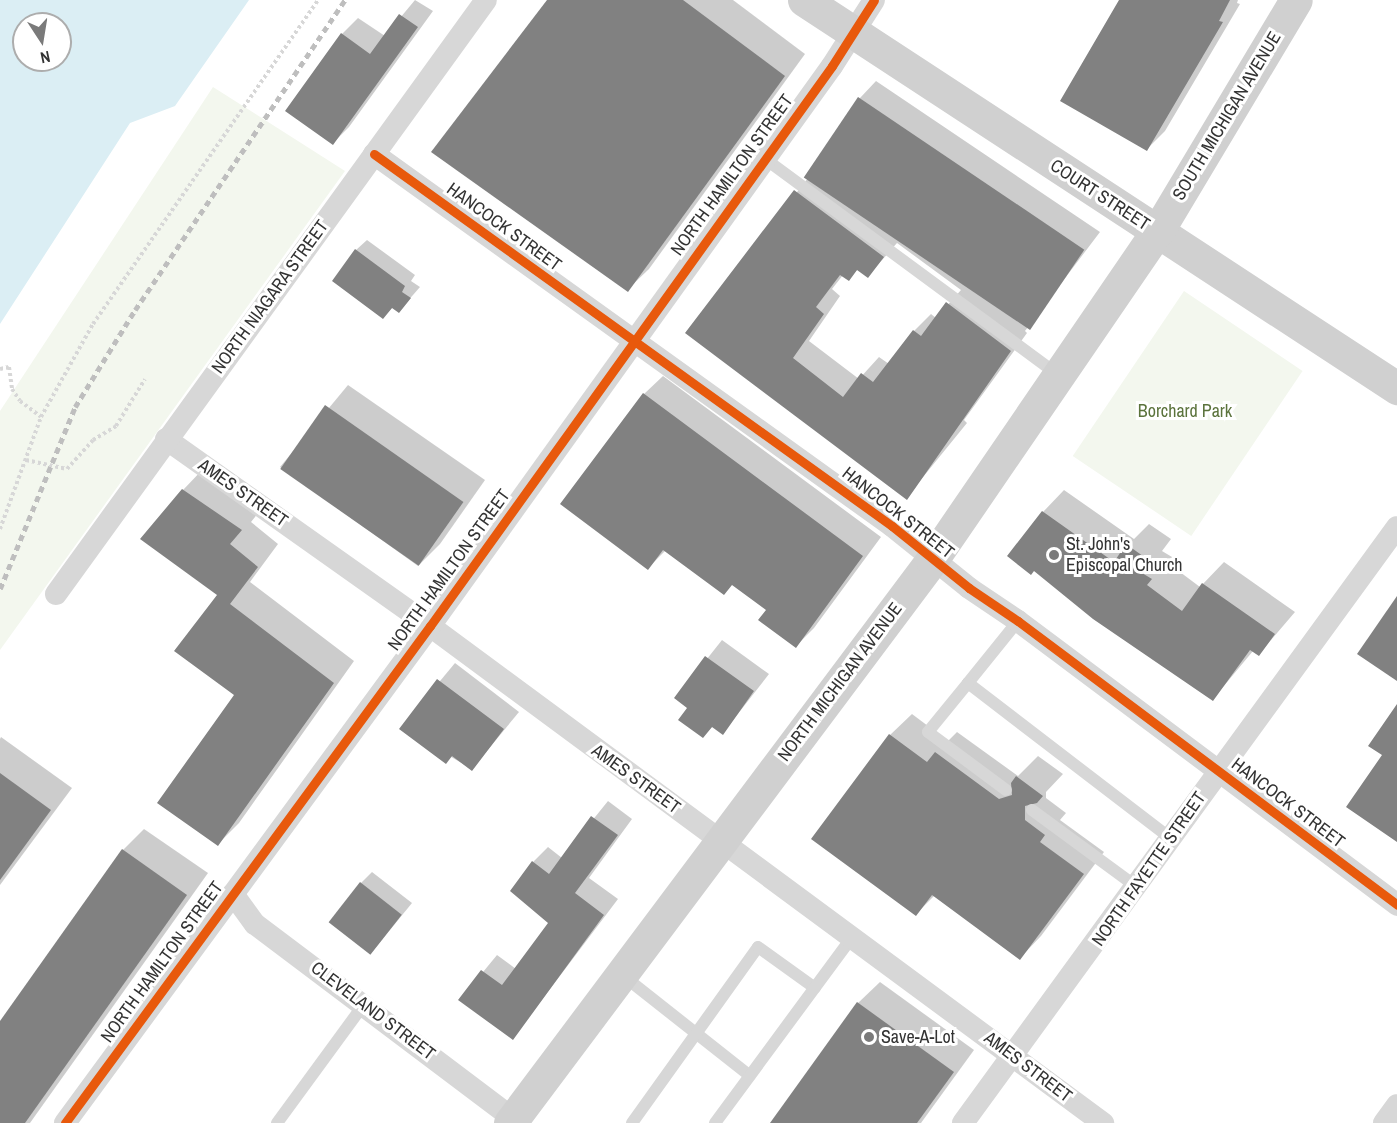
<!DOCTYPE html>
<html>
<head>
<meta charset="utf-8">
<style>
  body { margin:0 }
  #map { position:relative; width:1397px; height:1123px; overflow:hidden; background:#fff; font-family:"Archivo Narrow",sans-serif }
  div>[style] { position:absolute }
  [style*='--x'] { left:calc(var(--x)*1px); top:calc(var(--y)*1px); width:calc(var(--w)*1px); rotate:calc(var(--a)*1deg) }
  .green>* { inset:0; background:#f3f7ee; transform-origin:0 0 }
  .water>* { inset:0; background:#dbeef4 }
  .shadow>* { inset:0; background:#0003 }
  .building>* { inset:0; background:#818181; transform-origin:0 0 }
  .path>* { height:4px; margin-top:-2px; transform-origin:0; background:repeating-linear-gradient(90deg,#d7d7d7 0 3px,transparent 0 6px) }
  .lane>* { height:12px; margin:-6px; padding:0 6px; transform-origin:6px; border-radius:6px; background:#d7d7d7 }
  .street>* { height:22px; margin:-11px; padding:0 11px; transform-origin:11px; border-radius:11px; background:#d7d7d7 }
  .secondary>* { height:33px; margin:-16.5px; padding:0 16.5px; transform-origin:16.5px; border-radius:16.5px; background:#d0d0d0 }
  .rail>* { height:4.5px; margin-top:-2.25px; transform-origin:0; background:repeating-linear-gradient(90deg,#bebebe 0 6px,transparent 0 10.5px) }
  .cycleway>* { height:9px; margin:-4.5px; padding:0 4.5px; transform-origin:4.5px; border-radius:4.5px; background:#e8590c }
  .dots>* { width:16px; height:16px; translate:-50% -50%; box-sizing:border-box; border:3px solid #fff; border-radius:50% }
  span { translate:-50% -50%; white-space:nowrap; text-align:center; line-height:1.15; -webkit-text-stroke:6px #fff; paint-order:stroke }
  .street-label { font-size:18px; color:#333 }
  .park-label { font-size:18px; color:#5b733c }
  .poi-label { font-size:18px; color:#333 }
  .left { translate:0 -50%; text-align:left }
  .north { position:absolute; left:12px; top:12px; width:60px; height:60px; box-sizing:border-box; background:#fff; border:2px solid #adadad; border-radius:50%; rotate:168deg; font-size:16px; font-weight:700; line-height:24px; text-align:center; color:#333 }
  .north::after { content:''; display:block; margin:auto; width:21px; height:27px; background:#7a7a7a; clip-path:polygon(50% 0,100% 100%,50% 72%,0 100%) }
</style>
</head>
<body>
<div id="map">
  <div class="green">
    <div style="clip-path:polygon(213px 87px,345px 171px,0 650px,0 411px)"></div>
    <div style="left:1184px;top:291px;width:143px;height:199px;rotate:34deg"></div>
  </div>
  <div class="water">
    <div style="clip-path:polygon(evenodd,0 0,249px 0,175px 106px,130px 123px,0 324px,0 0,24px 24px,60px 24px,60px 60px,24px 60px,24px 24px)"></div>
  </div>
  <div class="shadow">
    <div style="clip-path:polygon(415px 0,433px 11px,349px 127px,333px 143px,342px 34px,358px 18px,385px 36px)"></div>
    <div style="clip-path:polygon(548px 0,733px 0,805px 54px,649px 269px,627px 290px)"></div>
    <div style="clip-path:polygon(1121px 0,1238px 0,1237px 3px,1240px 4px,1165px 131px,1147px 149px)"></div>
    <div style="clip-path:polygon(evenodd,876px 81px,1100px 232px,1025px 331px,1027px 333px,964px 420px,967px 423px,906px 498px,688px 332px,808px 178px,805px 176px,860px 98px,876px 81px,897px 243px,961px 290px,936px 318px,931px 314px,914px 331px,889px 364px,879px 357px,859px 379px,809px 341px,840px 296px,832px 289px,843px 275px,849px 279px,858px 269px,868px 276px,897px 243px)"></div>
    <div style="clip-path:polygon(367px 240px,415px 275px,411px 281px,420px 287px,399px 311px,393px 307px,383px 317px,356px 250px)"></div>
    <div style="clip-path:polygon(663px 376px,881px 537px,814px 628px,796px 646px,768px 609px,732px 584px,666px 550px,648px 568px,644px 394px)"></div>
    <div style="clip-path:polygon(348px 385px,485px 480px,440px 544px,418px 566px,280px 467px)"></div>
    <div style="clip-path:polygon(204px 468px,262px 508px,251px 522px,278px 544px,250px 582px,354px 661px,239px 823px,218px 844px,236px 695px,219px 595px,183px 490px)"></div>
    <div style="clip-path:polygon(1064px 490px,1134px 539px,1149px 524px,1171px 539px,1162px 551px,1172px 557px,1168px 563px,1200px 587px,1224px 562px,1295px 612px,1259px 654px,1253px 651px,1213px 699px,1043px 512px)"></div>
    <div style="clip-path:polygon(722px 640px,769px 674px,723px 733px,713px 726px,703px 736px,689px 708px,676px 698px)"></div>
    <div style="clip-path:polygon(455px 663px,519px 712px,472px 769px,401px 728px)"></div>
    <div style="clip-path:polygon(912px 714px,948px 741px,957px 732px,1018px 776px,1038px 756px,1063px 774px,1046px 792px,1046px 798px,1066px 813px,1060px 820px,1104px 852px,1041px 936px,1020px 958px,935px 895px,916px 914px,890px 735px)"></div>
    <div style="clip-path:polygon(1px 737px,72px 788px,0 885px,0 739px)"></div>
    <div style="clip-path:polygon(608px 801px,632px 819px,589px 878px,618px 899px,513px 1038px,460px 1000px,497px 955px,516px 969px,550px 922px,533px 862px,548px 847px,562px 858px)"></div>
    <div style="clip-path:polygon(144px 829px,208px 873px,30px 1123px,0 1123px,0 1023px,123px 850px)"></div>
    <div style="clip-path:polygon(372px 872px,412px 903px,372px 952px,361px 883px)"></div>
    <div style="clip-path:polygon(880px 982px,974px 1050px,921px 1123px,771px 1123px,858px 1003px)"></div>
  </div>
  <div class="building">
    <div style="clip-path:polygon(547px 0,683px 0,785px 76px,628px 292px,431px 152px)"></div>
    <div style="clip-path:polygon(1119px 0,1230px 0,1219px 21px,1223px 22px,1147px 151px,1060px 101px)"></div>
    <div style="clip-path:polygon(399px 14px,418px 27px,333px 145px,285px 111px,341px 33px,370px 54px)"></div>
    <div style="left:858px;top:97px;width:273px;height:97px;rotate:34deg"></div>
    <div style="clip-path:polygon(794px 190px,884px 257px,868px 278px,857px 270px,849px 281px,840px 275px,816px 307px,824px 314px,793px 358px,843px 397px,861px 373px,873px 382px,913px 330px,921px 336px,946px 302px,1011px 351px,907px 500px,685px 333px)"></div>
    <div style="clip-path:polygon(355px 249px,405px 286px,402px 292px,411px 298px,399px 313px,392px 308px,383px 319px,332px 281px)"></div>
    <div style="clip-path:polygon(643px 393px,863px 556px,796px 648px,758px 620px,766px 610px,732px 585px,724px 595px,663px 550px,648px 570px,560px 504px)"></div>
    <div style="left:325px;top:405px;width:169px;height:78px;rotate:35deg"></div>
    <div style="clip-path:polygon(182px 489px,242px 530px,230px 544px,258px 567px,230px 604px,334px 683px,218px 846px,157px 803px,234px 695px,174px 651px,217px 595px,140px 539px)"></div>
    <div style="clip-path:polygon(1042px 511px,1114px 562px,1126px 544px,1150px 561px,1142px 573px,1152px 579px,1147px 585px,1182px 611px,1202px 583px,1275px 634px,1259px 656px,1250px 650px,1213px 701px,1093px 619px,1034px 571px,1031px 575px,1007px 556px)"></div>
    <div style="clip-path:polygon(1397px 596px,1397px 681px,1357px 654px)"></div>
    <div style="clip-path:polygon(705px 656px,754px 691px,723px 735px,712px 727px,703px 738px,678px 720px,687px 708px,674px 698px)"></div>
    <div style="clip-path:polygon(437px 679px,504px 729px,472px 771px,452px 756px,446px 764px,399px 729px)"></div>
    <div style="clip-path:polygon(1397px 704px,1397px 842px,1346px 807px,1382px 755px,1368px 746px)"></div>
    <div style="clip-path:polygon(889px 734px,927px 762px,935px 752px,999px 799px,1012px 795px,1011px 783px,1016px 776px,1043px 796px,1037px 803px,1025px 806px,1025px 820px,1045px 835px,1040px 842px,1084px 874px,1020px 960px,932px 895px,916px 916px,811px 839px)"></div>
    <div style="clip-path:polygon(0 773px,51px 810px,0 880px)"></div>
    <div style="clip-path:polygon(591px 816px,618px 835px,575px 893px,604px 915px,513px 1040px,458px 1000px,481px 970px,502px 985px,548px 923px,510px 891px,532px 861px,549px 874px)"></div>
    <div style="clip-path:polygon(122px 849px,187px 895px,25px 1123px,0 1123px,0 1021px)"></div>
    <div style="left:360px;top:882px;width:53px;height:51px;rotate:38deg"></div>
    <div style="clip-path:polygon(857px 1002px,954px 1072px,917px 1123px,770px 1123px)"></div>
  </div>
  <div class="path">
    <div style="--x:0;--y:369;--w:9;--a:-13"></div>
    <div style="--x:9;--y:367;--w:22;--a:82"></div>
    <div style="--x:12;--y:389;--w:14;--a:56"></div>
    <div style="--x:20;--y:401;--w:26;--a:37"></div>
    <div style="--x:26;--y:460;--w:42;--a:12.4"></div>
    <div style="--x:67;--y:469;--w:39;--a:-48"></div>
    <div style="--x:93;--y:440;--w:27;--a:-31"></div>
    <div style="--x:116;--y:426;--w:55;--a:-58.3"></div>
    <div style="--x:0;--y:529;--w:119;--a:-69.9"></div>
    <div style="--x:41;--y:417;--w:107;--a:-60.8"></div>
    <div style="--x:93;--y:324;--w:394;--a:-55.2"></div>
  </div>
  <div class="lane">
    <div style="--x:764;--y:158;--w:365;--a:36.4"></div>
    <div style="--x:1018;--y:621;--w:80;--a:128.9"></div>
    <div style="--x:968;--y:683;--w:256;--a:37.5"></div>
    <div style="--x:968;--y:683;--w:63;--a:129.2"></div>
    <div style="--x:928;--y:732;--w:97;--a:36.6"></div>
    <div style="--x:1032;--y:810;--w:132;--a:36.3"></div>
    <div style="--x:621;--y:974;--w:164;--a:38.3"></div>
    <div style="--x:277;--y:1123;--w:147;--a:-53.8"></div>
    <div style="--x:632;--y:1123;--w:216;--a:-54.4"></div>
    <div style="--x:758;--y:947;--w:70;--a:35.7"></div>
    <div style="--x:715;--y:1123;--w:231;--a:-53.6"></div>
  </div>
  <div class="street">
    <div style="--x:374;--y:154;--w:638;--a:35.68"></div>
    <div style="--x:892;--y:526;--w:99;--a:38.8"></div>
    <div style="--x:969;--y:588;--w:59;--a:34"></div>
    <div style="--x:1018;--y:621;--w:474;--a:36.8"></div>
    <div style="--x:166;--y:439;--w:324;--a:35.3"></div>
    <div style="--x:430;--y:626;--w:837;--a:36.45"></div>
    <div style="--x:56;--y:594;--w:733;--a:-54.1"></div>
    <div style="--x:233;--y:894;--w:37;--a:54"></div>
    <div style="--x:255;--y:924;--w:331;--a:37"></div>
    <div style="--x:65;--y:1123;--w:617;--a:-53.71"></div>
    <div style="--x:430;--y:626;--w:689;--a:-54.33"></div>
    <div style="--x:832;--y:66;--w:78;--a:-57.5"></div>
    <div style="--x:963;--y:1123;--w:737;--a:-53.94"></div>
    <div style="--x:1384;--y:1123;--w:22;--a:-54"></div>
  </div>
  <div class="secondary">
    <div style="--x:804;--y:0;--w:709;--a:33.2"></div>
    <div style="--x:510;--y:1123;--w:704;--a:-53.15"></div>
    <div style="--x:932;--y:560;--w:398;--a:-55.6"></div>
    <div style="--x:1157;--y:232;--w:270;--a:-59.1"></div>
  </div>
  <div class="rail">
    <div style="--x:0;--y:589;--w:197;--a:-67.6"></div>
    <div style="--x:75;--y:407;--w:114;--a:-58.3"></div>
    <div style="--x:135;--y:310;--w:374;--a:-55.9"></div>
  </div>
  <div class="cycleway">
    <div style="--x:374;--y:154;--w:638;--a:35.68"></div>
    <div style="--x:892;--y:526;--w:99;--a:38.8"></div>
    <div style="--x:969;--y:588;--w:59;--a:34"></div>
    <div style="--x:1018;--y:621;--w:474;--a:36.8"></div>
    <div style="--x:65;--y:1123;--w:617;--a:-53.71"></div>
    <div style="--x:430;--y:626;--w:689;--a:-54.33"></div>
    <div style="--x:832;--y:66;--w:78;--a:-57.5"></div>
  </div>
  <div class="dots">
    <div style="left:1054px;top:555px;background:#7a7a7a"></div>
    <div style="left:869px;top:1037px;background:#7a7a7a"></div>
  </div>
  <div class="street-label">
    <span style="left:1227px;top:116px;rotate:-59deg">SOUTH MICHIGAN AVENUE</span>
    <span style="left:732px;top:175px;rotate:-54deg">NORTH HAMILTON STREET</span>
    <span style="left:1100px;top:195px;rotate:33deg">COURT STREET</span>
    <span style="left:504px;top:227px;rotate:36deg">HANCOCK STREET</span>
    <span style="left:270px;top:297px;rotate:-54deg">NORTH NIAGARA STREET</span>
    <span style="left:243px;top:493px;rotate:35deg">AMES STREET</span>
    <span style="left:898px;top:513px;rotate:38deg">HANCOCK STREET</span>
    <span style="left:449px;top:570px;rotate:-54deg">NORTH HAMILTON STREET</span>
    <span style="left:840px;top:682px;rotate:-53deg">NORTH MICHIGAN AVENUE</span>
    <span style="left:636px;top:779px;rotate:36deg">AMES STREET</span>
    <span style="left:1288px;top:803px;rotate:37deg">HANCOCK STREET</span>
    <span style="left:1149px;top:869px;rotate:-55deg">NORTH FAYETTE STREET</span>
    <span style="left:162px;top:962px;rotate:-54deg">NORTH HAMILTON STREET</span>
    <span style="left:373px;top:1011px;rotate:37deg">CLEVELAND STREET</span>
    <span style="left:1028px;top:1067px;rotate:37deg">AMES STREET</span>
  </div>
  <div class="park-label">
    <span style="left:1185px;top:411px">Borchard Park</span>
  </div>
  <div class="poi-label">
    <span class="left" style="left:1066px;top:555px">St. John's<br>Episcopal Church</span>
    <span class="left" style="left:881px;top:1037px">Save-A-Lot</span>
  </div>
  <div class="north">N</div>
</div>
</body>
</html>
